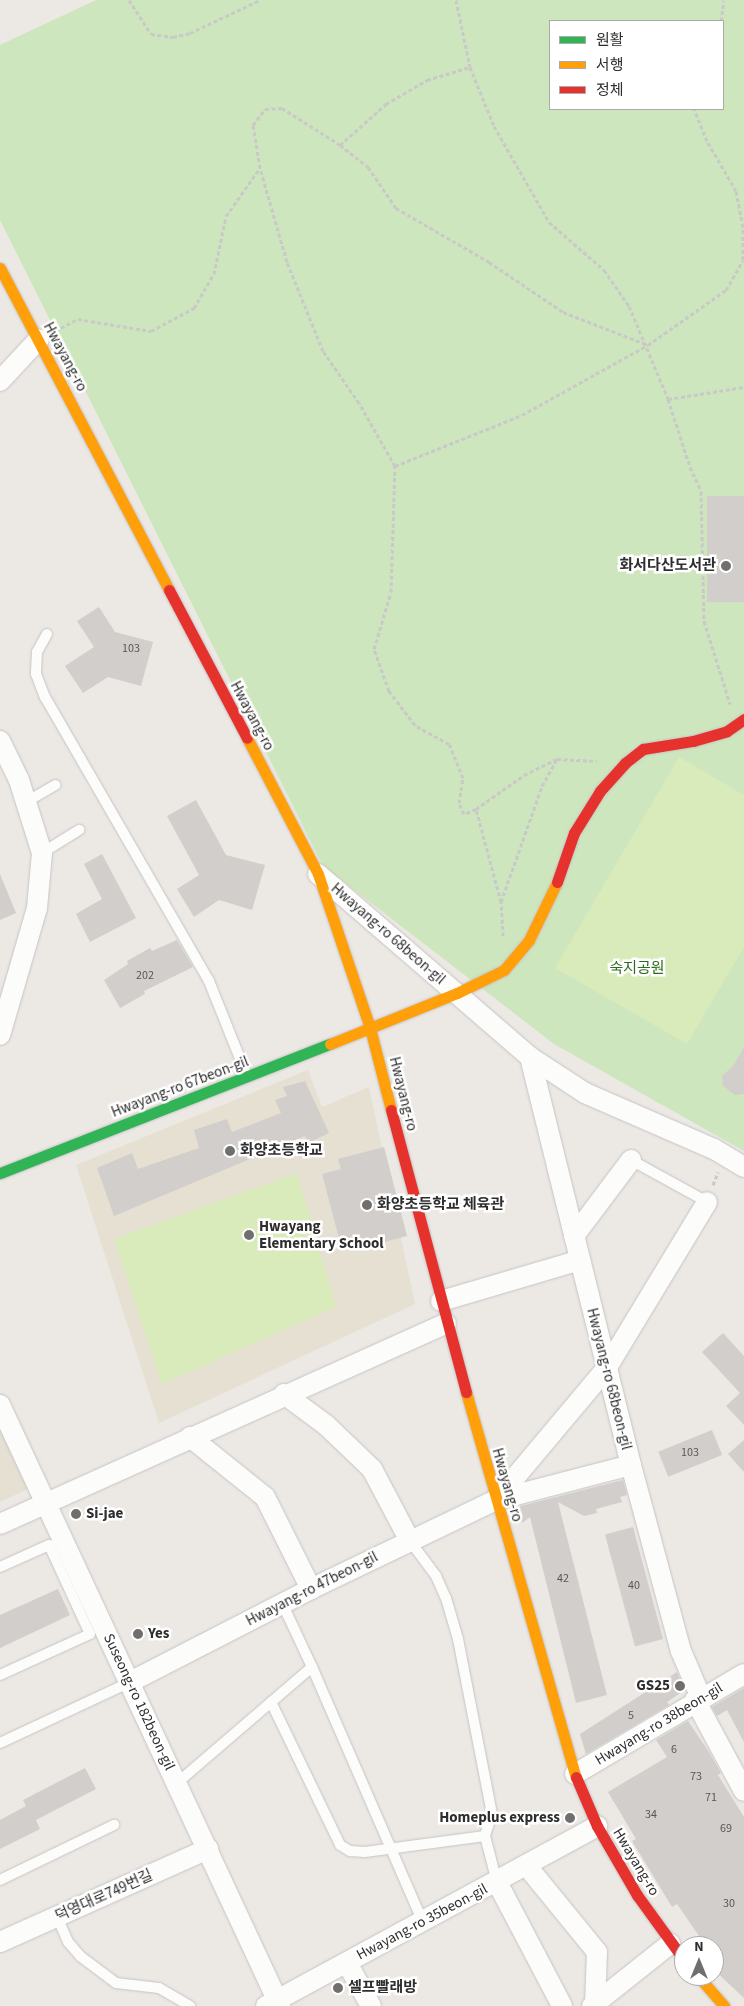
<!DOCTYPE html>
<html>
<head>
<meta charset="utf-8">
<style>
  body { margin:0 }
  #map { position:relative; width:744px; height:2006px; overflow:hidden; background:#ece8e4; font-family:"Source Sans 3","Noto Sans KR",sans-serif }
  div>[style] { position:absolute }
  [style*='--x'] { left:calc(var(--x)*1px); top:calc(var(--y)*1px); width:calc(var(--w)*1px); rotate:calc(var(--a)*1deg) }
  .education>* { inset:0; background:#e6e0d3 }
  .green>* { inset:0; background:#cee6be }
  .pitch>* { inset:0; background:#d9eabb }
  .building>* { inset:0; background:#d1cecb; transform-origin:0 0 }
  .path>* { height:3px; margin-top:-1.5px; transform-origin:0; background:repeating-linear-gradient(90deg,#c9c9c8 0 4px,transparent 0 6.5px) }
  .roads { filter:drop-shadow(0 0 1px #c5c4c5) drop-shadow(0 0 1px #c5c4c5) }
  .lane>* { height:10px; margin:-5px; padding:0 5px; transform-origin:5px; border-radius:5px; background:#fcfcfb }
  .street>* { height:20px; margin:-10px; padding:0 10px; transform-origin:10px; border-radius:10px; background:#fcfcfb }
  .fast>* { height:11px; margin:-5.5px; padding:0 5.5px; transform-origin:5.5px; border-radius:5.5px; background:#30b455 }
  .slow>* { height:11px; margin:-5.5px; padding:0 5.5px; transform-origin:5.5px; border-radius:5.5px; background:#ff9f0a }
  .jam>* { height:11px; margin:-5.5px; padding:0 5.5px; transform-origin:5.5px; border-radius:5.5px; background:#e5322d }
  .dots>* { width:14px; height:14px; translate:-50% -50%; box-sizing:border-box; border:2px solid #fff; border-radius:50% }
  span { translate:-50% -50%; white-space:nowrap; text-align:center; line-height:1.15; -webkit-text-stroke:5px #fff; paint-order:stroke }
  .number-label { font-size:12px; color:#585857 }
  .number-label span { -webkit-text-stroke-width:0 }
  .street-label { font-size:15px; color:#2e2e2e }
  .poi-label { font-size:15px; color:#2e2e2e; font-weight:700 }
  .right { translate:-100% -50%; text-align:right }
  .left { translate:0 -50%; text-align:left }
  .park-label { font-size:15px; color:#2c6e1b }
  .legend { position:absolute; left:549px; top:20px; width:175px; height:90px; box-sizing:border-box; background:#fff; border:1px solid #ababab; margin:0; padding:6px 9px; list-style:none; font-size:15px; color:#2e2e2e }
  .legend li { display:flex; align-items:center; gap:10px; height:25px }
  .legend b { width:25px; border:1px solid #ababab }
  .north { position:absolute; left:674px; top:1936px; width:50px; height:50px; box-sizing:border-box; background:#fff; border:1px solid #ababab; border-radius:50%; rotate:0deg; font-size:14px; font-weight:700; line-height:20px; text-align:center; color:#2e2e2e }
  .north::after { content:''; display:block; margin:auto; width:18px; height:22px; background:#706f6e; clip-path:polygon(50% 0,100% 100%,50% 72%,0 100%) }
</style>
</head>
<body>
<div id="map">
  <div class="education">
    <div style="clip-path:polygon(308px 1070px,322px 1107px,369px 1087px,415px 1304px,159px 1423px,76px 1165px)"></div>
    <div style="clip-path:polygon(0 1427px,28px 1489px,0 1502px)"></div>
  </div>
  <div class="green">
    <div style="clip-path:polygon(evenodd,96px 0,744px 0,744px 1151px,554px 1044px,323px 866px,0 220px,0 45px,96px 0,550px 21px,723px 21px,723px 109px,550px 109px,550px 21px)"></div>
  </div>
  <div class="pitch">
    <div style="clip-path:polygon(679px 757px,744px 795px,744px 947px,687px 1044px,555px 968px)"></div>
    <div style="clip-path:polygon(297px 1173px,336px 1307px,162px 1384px,114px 1239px)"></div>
  </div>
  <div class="building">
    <div style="left:744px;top:496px;width:106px;height:37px;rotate:90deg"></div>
    <div style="clip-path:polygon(99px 607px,115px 632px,153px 642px,141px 686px,108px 677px,83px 693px,65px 666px,94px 647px,77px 621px)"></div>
    <div style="clip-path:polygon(196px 800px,226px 855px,265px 865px,252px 910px,219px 900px,194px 917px,177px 889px,199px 875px,167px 816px)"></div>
    <div style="clip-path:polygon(102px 854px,136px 918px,90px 942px,76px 914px,102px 899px,84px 864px)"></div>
    <div style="clip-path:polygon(0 874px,16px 913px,0 920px)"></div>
    <div style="clip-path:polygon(177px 940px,193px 967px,144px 991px,145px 994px,120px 1008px,104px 980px,128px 964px,127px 961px,150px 948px,152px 951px)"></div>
    <div style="clip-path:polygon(744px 1047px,744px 1094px,735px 1095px,723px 1086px,722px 1076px,733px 1066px)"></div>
    <div style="clip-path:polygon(305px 1081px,329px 1133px,308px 1143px,305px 1136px,114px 1216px,97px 1168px,132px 1153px,138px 1169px,199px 1148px,194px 1130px,227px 1119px,232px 1132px,281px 1113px,275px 1100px,287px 1096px,283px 1087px)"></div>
    <div style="clip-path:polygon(384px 1147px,407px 1236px,361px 1248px,358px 1237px,340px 1242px,322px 1174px,341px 1169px,338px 1159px)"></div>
    <div style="clip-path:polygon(723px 1333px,744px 1356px,744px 1425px,726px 1406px,740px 1393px,702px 1352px)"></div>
    <div style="left:712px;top:1430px;width:27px;height:58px;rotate:68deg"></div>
    <div style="clip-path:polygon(744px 1440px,744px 1472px,728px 1454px)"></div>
    <div style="clip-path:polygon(623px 1480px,627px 1495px,620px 1497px,622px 1502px,596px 1509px,597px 1513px,584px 1516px,558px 1502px,607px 1695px,576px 1703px,530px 1517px,522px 1523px,517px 1507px)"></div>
    <div style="left:633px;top:1527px;width:116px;height:29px;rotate:75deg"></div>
    <div style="clip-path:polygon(58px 1589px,70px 1615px,0 1648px,0 1615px)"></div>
    <div style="clip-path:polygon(677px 1672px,683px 1687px,682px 1692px,667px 1702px,669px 1705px,586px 1754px,580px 1734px)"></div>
    <div style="clip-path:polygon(744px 1688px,744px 1742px,727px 1710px,717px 1716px,712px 1707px)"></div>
    <div style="clip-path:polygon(688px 1721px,709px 1752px,721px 1773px,718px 1775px,744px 1817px,744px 1998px,714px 1970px,714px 1946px,706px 1946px,677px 1904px,672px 1907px,632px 1841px,636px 1839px,608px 1792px,667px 1757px,656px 1740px)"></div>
    <div style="clip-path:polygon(85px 1768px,96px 1789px,36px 1820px,40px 1829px,0 1849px,0 1820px,26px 1806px,23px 1800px)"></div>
  </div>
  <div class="path">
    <div style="--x:129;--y:0;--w:40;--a:57.1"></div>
    <div style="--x:151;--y:34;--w:22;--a:8"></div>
    <div style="--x:173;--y:37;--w:17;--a:-13"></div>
    <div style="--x:190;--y:33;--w:77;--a:-25.2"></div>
    <div style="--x:456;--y:0;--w:68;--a:78.2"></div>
    <div style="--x:470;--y:67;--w:64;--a:67.9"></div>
    <div style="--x:494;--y:126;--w:111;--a:60.2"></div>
    <div style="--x:549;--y:222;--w:73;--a:41.1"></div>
    <div style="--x:604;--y:270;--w:44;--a:55.2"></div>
    <div style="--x:629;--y:306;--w:101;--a:67.2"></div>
    <div style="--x:668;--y:399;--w:77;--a:-9"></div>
    <div style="--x:721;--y:21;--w:21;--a:-82"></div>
    <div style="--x:340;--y:145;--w:62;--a:-41.7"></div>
    <div style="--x:386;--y:104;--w:48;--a:-30.3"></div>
    <div style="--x:427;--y:80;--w:45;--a:-16.8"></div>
    <div style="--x:55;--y:331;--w:26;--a:-28"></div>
    <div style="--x:78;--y:319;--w:74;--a:9.3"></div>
    <div style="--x:151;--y:331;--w:49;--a:-28.1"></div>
    <div style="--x:194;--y:308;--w:39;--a:-60"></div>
    <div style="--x:214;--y:274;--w:59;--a:-78.3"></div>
    <div style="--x:226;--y:216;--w:59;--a:-54.7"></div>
    <div style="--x:668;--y:399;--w:71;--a:72.1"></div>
    <div style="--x:690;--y:467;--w:26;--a:65"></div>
    <div style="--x:701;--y:491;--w:130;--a:88.7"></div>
    <div style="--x:704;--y:621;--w:87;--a:72.6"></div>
    <div style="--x:395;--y:466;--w:137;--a:-21.9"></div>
    <div style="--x:522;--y:415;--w:144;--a:-29.1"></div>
    <div style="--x:648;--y:345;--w:95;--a:-35.2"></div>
    <div style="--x:726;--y:290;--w:34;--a:-60"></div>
    <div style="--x:743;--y:260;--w:33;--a:-90"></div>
    <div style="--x:743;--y:227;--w:37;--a:-101"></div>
    <div style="--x:736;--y:191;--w:58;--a:-120.1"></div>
    <div style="--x:707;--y:141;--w:35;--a:-112"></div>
    <div style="--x:476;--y:809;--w:13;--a:157"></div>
    <div style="--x:464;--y:814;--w:12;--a:-114"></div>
    <div style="--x:459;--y:803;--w:25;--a:-81"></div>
    <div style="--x:463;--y:778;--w:37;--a:-112"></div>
    <div style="--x:449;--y:744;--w:39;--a:-151"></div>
    <div style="--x:415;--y:725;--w:43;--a:-127.4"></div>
    <div style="--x:389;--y:691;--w:45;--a:-109.7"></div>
    <div style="--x:374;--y:649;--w:59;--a:-73.4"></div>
    <div style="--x:391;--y:592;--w:126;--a:-88.2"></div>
    <div style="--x:395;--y:466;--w:73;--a:-119.7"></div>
    <div style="--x:359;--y:403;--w:63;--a:-124.7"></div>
    <div style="--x:323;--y:351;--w:96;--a:-112"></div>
    <div style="--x:287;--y:262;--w:98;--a:-106"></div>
    <div style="--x:260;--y:168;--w:44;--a:-99.2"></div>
    <div style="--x:253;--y:125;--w:20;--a:-53"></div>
    <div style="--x:265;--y:109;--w:17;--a:-3"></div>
    <div style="--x:282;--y:108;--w:69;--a:32.5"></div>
    <div style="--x:340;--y:145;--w:36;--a:38"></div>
    <div style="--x:368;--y:167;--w:50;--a:55.7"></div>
    <div style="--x:396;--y:208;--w:108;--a:30.1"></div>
    <div style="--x:489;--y:262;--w:89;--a:34"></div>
    <div style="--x:563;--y:312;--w:91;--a:21.2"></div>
    <div style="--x:501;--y:902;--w:96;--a:-105"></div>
    <div style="--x:476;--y:809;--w:59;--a:-35.3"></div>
    <div style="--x:524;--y:775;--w:37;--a:-26"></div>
    <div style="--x:503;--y:936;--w:34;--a:-93"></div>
    <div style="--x:501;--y:902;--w:123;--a:-70.5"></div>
    <div style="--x:542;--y:786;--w:31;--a:-61"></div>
    <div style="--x:557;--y:759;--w:40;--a:2.9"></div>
    <div style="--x:713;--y:1185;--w:14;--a:-69"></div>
  </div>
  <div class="roads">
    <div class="lane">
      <div style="--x:47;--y:634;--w:21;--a:119"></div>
      <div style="--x:37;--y:652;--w:22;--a:93"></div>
      <div style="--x:36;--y:674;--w:25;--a:69"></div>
      <div style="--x:45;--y:697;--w:328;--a:60"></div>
      <div style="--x:209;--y:981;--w:102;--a:68.2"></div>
      <div style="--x:26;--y:802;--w:34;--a:-30"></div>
      <div style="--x:42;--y:853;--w:44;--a:-31.9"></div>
      <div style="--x:631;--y:1160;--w:87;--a:28.9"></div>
      <div style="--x:410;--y:1541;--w:44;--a:53.4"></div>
      <div style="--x:436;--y:1576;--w:24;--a:66"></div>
      <div style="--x:446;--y:1598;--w:43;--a:73.7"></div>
      <div style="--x:458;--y:1639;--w:178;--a:79"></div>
      <div style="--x:492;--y:1814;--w:23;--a:108"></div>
      <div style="--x:0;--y:1567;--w:54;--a:-24.2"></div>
      <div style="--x:49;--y:1545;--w:98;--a:65.3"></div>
      <div style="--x:90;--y:1634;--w:99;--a:155.5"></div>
      <div style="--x:312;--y:1667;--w:278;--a:66.5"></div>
      <div style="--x:271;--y:1702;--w:159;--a:64.2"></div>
      <div style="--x:340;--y:1845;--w:12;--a:31"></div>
      <div style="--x:350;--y:1851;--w:15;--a:4"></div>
      <div style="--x:365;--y:1852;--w:121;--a:-7.6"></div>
      <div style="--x:485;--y:1836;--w:48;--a:75.4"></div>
      <div style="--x:0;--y:1743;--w:144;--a:-25.1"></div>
      <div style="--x:177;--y:1783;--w:178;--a:-40.7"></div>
      <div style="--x:312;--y:1667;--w:71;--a:-115.1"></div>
      <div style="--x:0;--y:1880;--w:127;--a:-25.8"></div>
      <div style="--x:57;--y:1917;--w:27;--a:66"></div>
      <div style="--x:68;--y:1942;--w:18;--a:49"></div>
      <div style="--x:80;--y:1956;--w:45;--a:36.9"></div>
      <div style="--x:116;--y:1983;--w:43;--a:6.6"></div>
      <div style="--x:159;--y:1988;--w:36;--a:30"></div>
    </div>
    <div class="street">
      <div style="--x:0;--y:381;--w:57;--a:-47.1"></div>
      <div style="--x:0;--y:741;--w:43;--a:64"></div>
      <div style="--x:19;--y:780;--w:77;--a:72.5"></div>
      <div style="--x:42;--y:853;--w:55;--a:95.2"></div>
      <div style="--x:37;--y:908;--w:132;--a:106.2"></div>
      <div style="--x:318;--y:874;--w:280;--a:40.8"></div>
      <div style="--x:530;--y:1057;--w:66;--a:33.2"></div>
      <div style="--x:585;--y:1093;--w:141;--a:23.5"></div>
      <div style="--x:714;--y:1149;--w:35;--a:31"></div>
      <div style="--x:530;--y:1057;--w:420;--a:76.1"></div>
      <div style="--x:631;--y:1465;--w:193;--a:75"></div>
      <div style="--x:681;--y:1651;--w:51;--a:66.9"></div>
      <div style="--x:574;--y:1236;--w:95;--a:-53.1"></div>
      <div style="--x:441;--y:1301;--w:145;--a:-16.4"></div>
      <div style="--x:284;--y:1394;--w:52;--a:36.4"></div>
      <div style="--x:326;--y:1425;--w:64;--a:43.7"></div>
      <div style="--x:372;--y:1469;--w:81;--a:62.2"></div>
      <div style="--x:0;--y:1405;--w:663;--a:65.02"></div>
      <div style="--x:190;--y:1437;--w:96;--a:38.7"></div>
      <div style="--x:265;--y:1497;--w:103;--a:63.4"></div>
      <div style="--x:496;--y:1500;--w:171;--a:-50"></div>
      <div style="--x:606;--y:1369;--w:195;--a:-58.8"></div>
      <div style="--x:0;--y:1524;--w:489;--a:-24.2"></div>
      <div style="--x:130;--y:1682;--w:203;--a:-27.2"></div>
      <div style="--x:311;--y:1589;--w:205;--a:-25.7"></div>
      <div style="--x:496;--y:1500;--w:139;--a:-14.5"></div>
      <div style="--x:695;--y:1700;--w:103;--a:61.7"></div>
      <div style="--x:575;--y:1774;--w:196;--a:-30.6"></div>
      <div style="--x:526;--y:1865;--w:112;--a:50.8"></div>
      <div style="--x:597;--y:1952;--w:52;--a:92.2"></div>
      <div style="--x:497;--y:1882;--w:140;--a:62.3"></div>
      <div style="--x:0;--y:1942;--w:228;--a:-24.1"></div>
      <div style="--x:347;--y:1963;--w:49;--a:60.8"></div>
      <div style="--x:266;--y:2006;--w:377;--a:-28.5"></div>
      <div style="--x:592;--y:2006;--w:100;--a:-38.5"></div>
    </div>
    <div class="fast">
      <div style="--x:0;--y:1173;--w:354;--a:-21.4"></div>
    </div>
    <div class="slow">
      <div style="--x:0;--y:268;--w:364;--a:62.3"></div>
      <div style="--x:247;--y:738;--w:153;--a:62.4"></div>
      <div style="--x:318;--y:874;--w:163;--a:71.3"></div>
      <div style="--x:370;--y:1028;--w:85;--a:75.6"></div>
      <div style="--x:330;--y:1044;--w:137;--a:-21.9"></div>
      <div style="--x:457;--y:993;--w:52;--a:-26.1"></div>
      <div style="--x:504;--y:970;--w:39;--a:-50"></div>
      <div style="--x:529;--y:940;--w:64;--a:-64.2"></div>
      <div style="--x:466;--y:1392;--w:400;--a:74.1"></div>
      <div style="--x:698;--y:1976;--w:40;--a:49"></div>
    </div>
    <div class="jam">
      <div style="--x:169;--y:590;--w:167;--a:62.2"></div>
      <div style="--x:557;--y:882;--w:52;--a:-70.9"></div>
      <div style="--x:574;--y:833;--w:49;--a:-58.2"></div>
      <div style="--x:600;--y:791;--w:38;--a:-48"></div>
      <div style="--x:625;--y:763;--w:23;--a:-38"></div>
      <div style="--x:643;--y:749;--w:51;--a:-9.1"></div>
      <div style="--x:693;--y:741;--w:35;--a:-16"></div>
      <div style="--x:727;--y:731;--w:21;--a:-35"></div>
      <div style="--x:391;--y:1110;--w:292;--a:75.1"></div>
      <div style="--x:576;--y:1777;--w:53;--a:66.8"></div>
      <div style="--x:597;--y:1826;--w:80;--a:59.9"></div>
      <div style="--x:637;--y:1895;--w:80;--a:54.1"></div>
    </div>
  </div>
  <div class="dots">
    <div style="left:726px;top:566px;background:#706f6e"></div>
    <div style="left:230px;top:1151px;background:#706f6e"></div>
    <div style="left:367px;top:1205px;background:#706f6e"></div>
    <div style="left:249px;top:1235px;background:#706f6e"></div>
    <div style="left:76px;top:1514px;background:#706f6e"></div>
    <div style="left:138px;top:1634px;background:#706f6e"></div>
    <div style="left:680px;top:1686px;background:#706f6e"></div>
    <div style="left:570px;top:1818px;background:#706f6e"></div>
    <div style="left:338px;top:1988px;background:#706f6e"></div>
  </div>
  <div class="number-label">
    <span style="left:131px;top:649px">103</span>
    <span style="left:145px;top:976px">202</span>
    <span style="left:690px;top:1453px">103</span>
    <span style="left:563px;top:1579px">42</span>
    <span style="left:634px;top:1586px">40</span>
    <span style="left:631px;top:1716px">5</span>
    <span style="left:674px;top:1750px">6</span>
    <span style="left:696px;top:1777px">73</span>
    <span style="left:711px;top:1798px">71</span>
    <span style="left:651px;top:1815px">34</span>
    <span style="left:726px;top:1829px">69</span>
    <span style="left:729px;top:1904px">30</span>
  </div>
  <div class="street-label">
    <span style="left:65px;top:357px;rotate:62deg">Hwayang-ro</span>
    <span style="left:252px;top:716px;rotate:62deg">Hwayang-ro</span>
    <span style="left:388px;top:934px;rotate:41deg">Hwayang-ro 68beon-gil</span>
    <span style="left:180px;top:1087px;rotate:-21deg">Hwayang-ro 67beon-gil</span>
    <span style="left:403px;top:1094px;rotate:76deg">Hwayang-ro</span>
    <span style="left:609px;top:1379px;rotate:76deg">Hwayang-ro 68beon-gil</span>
    <span style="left:507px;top:1485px;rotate:74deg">Hwayang-ro</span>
    <span style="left:312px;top:1589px;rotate:-27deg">Hwayang-ro 47beon-gil</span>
    <span style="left:139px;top:1702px;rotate:65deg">Suseong-ro 182beon-gil</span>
    <span style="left:659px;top:1724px;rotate:-31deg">Hwayang-ro 38beon-gil</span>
    <span style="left:636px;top:1862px;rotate:59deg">Hwayang-ro</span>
    <span style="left:104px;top:1896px;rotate:-24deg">덕영대로749번길</span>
    <span style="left:422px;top:1922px;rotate:-28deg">Hwayang-ro 35beon-gil</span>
  </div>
  <div class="poi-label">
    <span class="right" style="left:716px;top:566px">화서다산도서관</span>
    <span class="left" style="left:240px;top:1151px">화양초등학교</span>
    <span class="left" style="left:377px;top:1205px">화양초등학교 체육관</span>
    <span class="left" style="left:259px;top:1235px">Hwayang<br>Elementary School</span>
    <span class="left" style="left:86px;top:1514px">Si-jae</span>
    <span class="left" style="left:148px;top:1634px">Yes</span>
    <span class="right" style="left:670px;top:1686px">GS25</span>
    <span class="right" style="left:560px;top:1818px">Homeplus express</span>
    <span class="left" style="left:348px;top:1988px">셀프빨래방</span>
  </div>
  <div class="park-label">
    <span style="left:637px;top:969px">숙지공원</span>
  </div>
  <ul class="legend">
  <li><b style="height:6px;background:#30b455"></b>원활</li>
  <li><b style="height:6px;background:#ff9f0a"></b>서행</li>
  <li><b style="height:6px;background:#e5322d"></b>정체</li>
  </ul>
  <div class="north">N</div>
</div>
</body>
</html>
